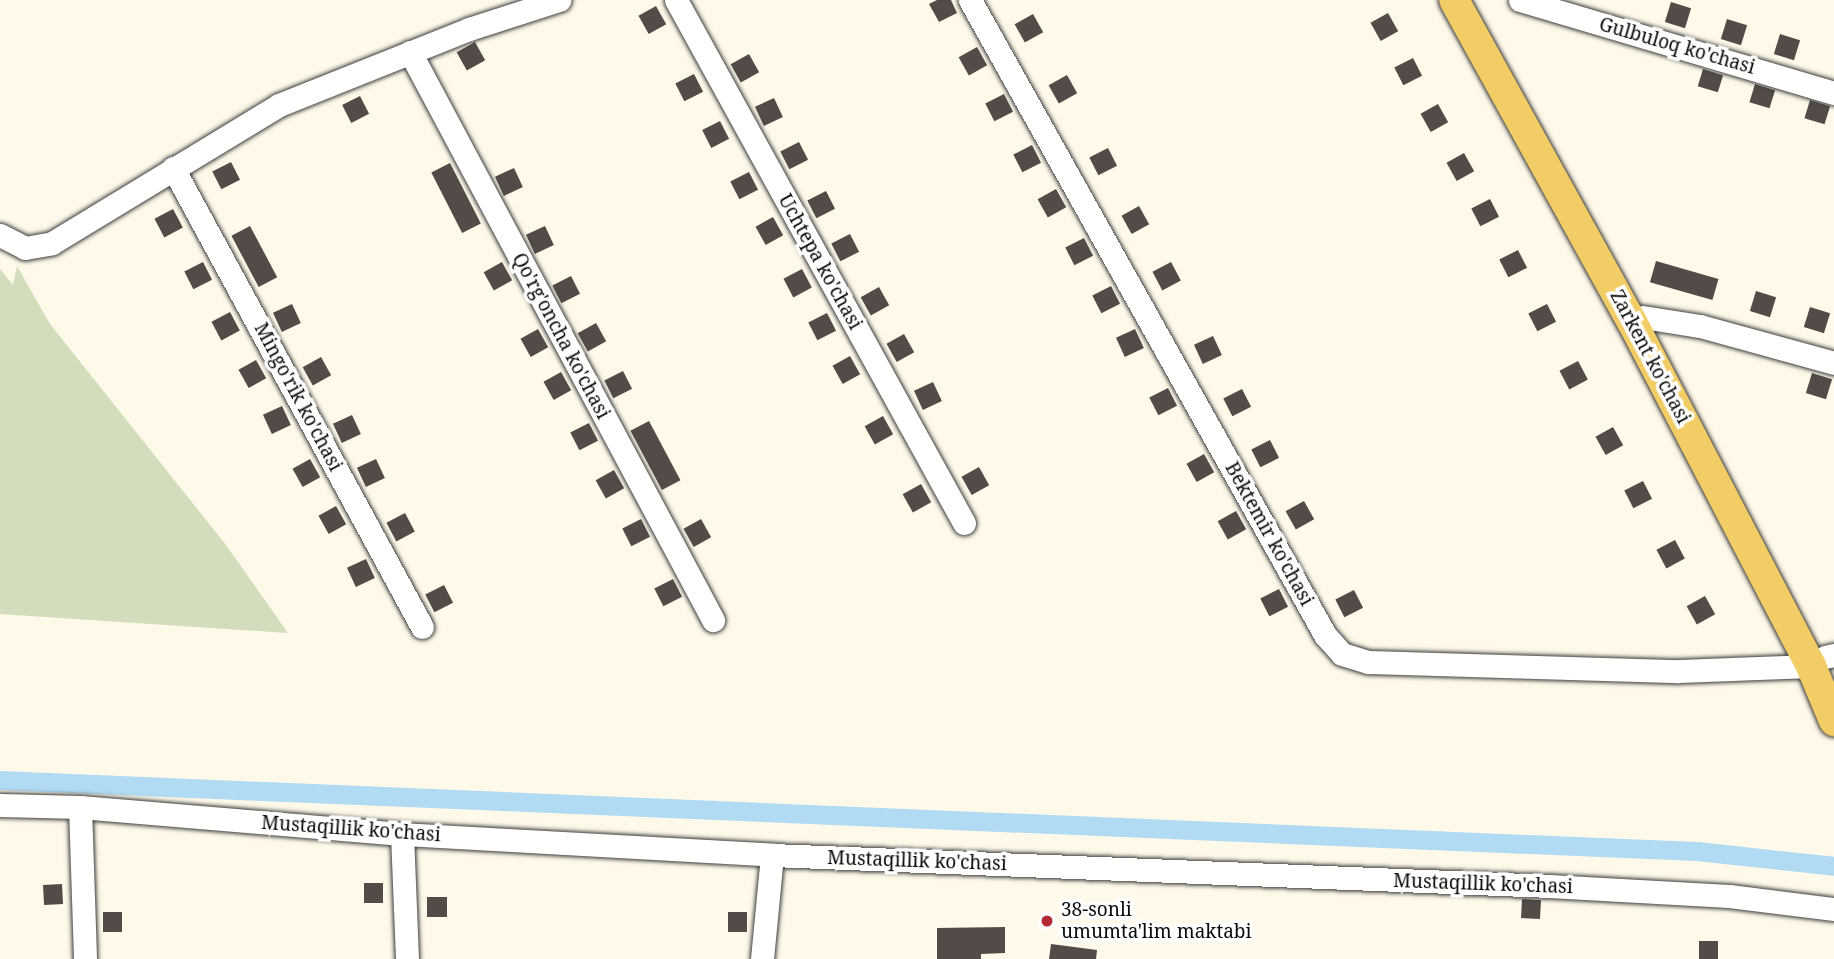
<!DOCTYPE html>
<html>
<head>
<meta charset="utf-8">
<style>
  body { margin:0 }
  #map { position:relative; width:1834px; height:959px; overflow:hidden; background:#fef9e9; font-family:"Noto Serif",serif }
  div>[style] { position:absolute }
  [style*='--x'] { left:calc(var(--x)*1px); top:calc(var(--y)*1px); width:calc(var(--w)*1px); rotate:calc(var(--a)*1deg) }
  .cemetery>* { inset:0; background:#d3ddbd }
  .canal>* { height:19px; margin:-9.5px; padding:0 9.5px; transform-origin:9.5px; border-radius:9.5px; background:#b0dbf3 }
  .building>* { inset:0; background:#524b47; transform-origin:0 0 }
  .roads { filter:drop-shadow(0 0 2px #3d3d3d) drop-shadow(0 0 2px #3d3d3d) }
  .minor>* { height:23px; margin:-11.5px; padding:0 11.5px; transform-origin:11.5px; border-radius:11.5px; background:#fff }
  .major>* { height:30px; margin:-15px; padding:0 15px; transform-origin:15px; border-radius:15px; background:#f2cd65 }
  .dots>* { width:19px; height:19px; translate:-50% -50%; box-sizing:border-box; border:4px solid #fff; border-radius:50% }
  span { translate:-50% -50%; white-space:nowrap; text-align:center; line-height:1.15; -webkit-text-stroke:7px #fff; paint-order:stroke }
  .street-label { font-size:19px; color:#0a0a0a }
  .poi-label { font-size:19px; color:#0a0a0a }
  .left { translate:0 -50%; text-align:left }
</style>
</head>
<body>
<div id="map">
  <div class="cemetery">
    <div style="clip-path:polygon(17px 266px,50px 324px,226px 545px,288px 633px,0 614px,0 269px,13px 285px)"></div>
  </div>
  <div class="canal">
    <div style="--x:0;--y:780;--w:1698;--a:2.4"></div>
    <div style="--x:1697;--y:851;--w:138;--a:6.2"></div>
  </div>
  <div class="building">
    <div style="clip-path:polygon(937px 0,951px 0,957px 13px,939px 22px,929px 4px)"></div>
    <div style="left:1671px;top:2px;width:21px;height:21px;rotate:17deg"></div>
    <div style="left:656px;top:6px;width:21px;height:20px;rotate:61deg"></div>
    <div style="left:1388px;top:13px;width:21px;height:20px;rotate:61deg"></div>
    <div style="left:1033px;top:14px;width:21px;height:21px;rotate:61deg"></div>
    <div style="left:1727px;top:19px;width:21px;height:21px;rotate:17deg"></div>
    <div style="left:1780px;top:34px;width:21px;height:21px;rotate:17deg"></div>
    <div style="left:475px;top:42px;width:21px;height:21px;rotate:61deg"></div>
    <div style="left:977px;top:47px;width:21px;height:21px;rotate:61deg"></div>
    <div style="left:749px;top:54px;width:21px;height:21px;rotate:61deg"></div>
    <div style="left:1413px;top:58px;width:20px;height:21px;rotate:63deg"></div>
    <div style="left:1703px;top:69px;width:21px;height:18px;rotate:17deg"></div>
    <div style="left:694px;top:74px;width:20px;height:21px;rotate:63deg"></div>
    <div style="left:1067px;top:75px;width:21px;height:21px;rotate:61deg"></div>
    <div style="left:1755px;top:84px;width:21px;height:19px;rotate:17deg"></div>
    <div style="left:1004px;top:94px;width:20px;height:21px;rotate:63deg"></div>
    <div style="left:360px;top:96px;width:20px;height:20px;rotate:63deg"></div>
    <div style="left:774px;top:98px;width:21px;height:21px;rotate:65deg"></div>
    <div style="left:1810px;top:100px;width:21px;height:19px;rotate:17deg"></div>
    <div style="left:1438px;top:104px;width:21px;height:20px;rotate:61deg"></div>
    <div style="left:720px;top:121px;width:20px;height:20px;rotate:63deg"></div>
    <div style="left:799px;top:142px;width:20px;height:21px;rotate:63deg"></div>
    <div style="left:1032px;top:145px;width:20px;height:21px;rotate:63deg"></div>
    <div style="left:1108px;top:148px;width:20px;height:21px;rotate:63deg"></div>
    <div style="left:1464px;top:153px;width:21px;height:20px;rotate:61deg"></div>
    <div style="left:231px;top:162px;width:20px;height:21px;rotate:63deg"></div>
    <div style="left:450px;top:163px;width:68px;height:21px;rotate:63deg"></div>
    <div style="left:514px;top:168px;width:21px;height:21px;rotate:65deg"></div>
    <div style="left:749px;top:172px;width:20px;height:21px;rotate:63deg"></div>
    <div style="left:1056px;top:189px;width:21px;height:21px;rotate:61deg"></div>
    <div style="left:826px;top:191px;width:20px;height:21px;rotate:63deg"></div>
    <div style="left:1490px;top:199px;width:20px;height:21px;rotate:63deg"></div>
    <div style="left:1139px;top:206px;width:21px;height:20px;rotate:61deg"></div>
    <div style="left:173px;top:209px;width:21px;height:21px;rotate:62deg"></div>
    <div style="left:773px;top:217px;width:21px;height:20px;rotate:61deg"></div>
    <div style="left:250px;top:226px;width:58px;height:21px;rotate:62deg"></div>
    <div style="left:545px;top:226px;width:21px;height:21px;rotate:65deg"></div>
    <div style="left:850px;top:234px;width:20px;height:21px;rotate:63deg"></div>
    <div style="left:1084px;top:238px;width:20px;height:21px;rotate:63deg"></div>
    <div style="left:1518px;top:250px;width:20px;height:21px;rotate:63deg"></div>
    <div style="left:1656px;top:261px;width:65px;height:22px;rotate:16deg"></div>
    <div style="left:203px;top:262px;width:20px;height:21px;rotate:63deg"></div>
    <div style="left:502px;top:262px;width:21px;height:21px;rotate:61deg"></div>
    <div style="left:1171px;top:262px;width:21px;height:21px;rotate:62deg"></div>
    <div style="left:802px;top:269px;width:21px;height:21px;rotate:62deg"></div>
    <div style="left:571px;top:276px;width:20px;height:21px;rotate:63deg"></div>
    <div style="left:1111px;top:286px;width:20px;height:21px;rotate:63deg"></div>
    <div style="left:879px;top:287px;width:21px;height:21px;rotate:61deg"></div>
    <div style="left:1756px;top:291px;width:21px;height:21px;rotate:17deg"></div>
    <div style="left:292px;top:304px;width:21px;height:21px;rotate:65deg"></div>
    <div style="left:1547px;top:304px;width:20px;height:21px;rotate:63deg"></div>
    <div style="left:1810px;top:307px;width:21px;height:21px;rotate:17deg"></div>
    <div style="left:230px;top:312px;width:21px;height:21px;rotate:62deg"></div>
    <div style="left:827px;top:313px;width:20px;height:21px;rotate:63deg"></div>
    <div style="left:596px;top:323px;width:21px;height:21px;rotate:61deg"></div>
    <div style="left:538px;top:329px;width:21px;height:20px;rotate:61deg"></div>
    <div style="left:1135px;top:329px;width:21px;height:21px;rotate:65deg"></div>
    <div style="left:904px;top:334px;width:21px;height:20px;rotate:61deg"></div>
    <div style="left:1213px;top:336px;width:21px;height:21px;rotate:65deg"></div>
    <div style="left:850px;top:356px;width:21px;height:20px;rotate:61deg"></div>
    <div style="left:321px;top:357px;width:21px;height:21px;rotate:61deg"></div>
    <div style="left:256px;top:360px;width:21px;height:20px;rotate:61deg"></div>
    <div style="left:1578px;top:361px;width:21px;height:21px;rotate:62deg"></div>
    <div style="left:623px;top:371px;width:20px;height:21px;rotate:63deg"></div>
    <div style="left:561px;top:372px;width:21px;height:20px;rotate:61deg"></div>
    <div style="left:1812px;top:373px;width:21px;height:21px;rotate:17deg"></div>
    <div style="left:933px;top:382px;width:21px;height:21px;rotate:65deg"></div>
    <div style="left:1168px;top:388px;width:20px;height:21px;rotate:63deg"></div>
    <div style="left:1242px;top:389px;width:20px;height:21px;rotate:63deg"></div>
    <div style="left:282px;top:406px;width:21px;height:21px;rotate:65deg"></div>
    <div style="left:352px;top:415px;width:21px;height:21px;rotate:65deg"></div>
    <div style="left:883px;top:416px;width:21px;height:21px;rotate:61deg"></div>
    <div style="left:649px;top:421px;width:67px;height:21px;rotate:62deg"></div>
    <div style="left:589px;top:423px;width:20px;height:21px;rotate:63deg"></div>
    <div style="left:1613px;top:427px;width:21px;height:20px;rotate:61deg"></div>
    <div style="left:1270px;top:440px;width:20px;height:21px;rotate:63deg"></div>
    <div style="left:1204px;top:454px;width:21px;height:20px;rotate:61deg"></div>
    <div style="left:310px;top:459px;width:21px;height:20px;rotate:61deg"></div>
    <div style="left:376px;top:459px;width:21px;height:21px;rotate:65deg"></div>
    <div style="left:979px;top:467px;width:21px;height:20px;rotate:61deg"></div>
    <div style="left:614px;top:470px;width:21px;height:21px;rotate:61deg"></div>
    <div style="left:1643px;top:481px;width:20px;height:21px;rotate:63deg"></div>
    <div style="left:921px;top:484px;width:21px;height:21px;rotate:61deg"></div>
    <div style="left:1304px;top:501px;width:21px;height:21px;rotate:61deg"></div>
    <div style="left:336px;top:506px;width:21px;height:20px;rotate:61deg"></div>
    <div style="left:1236px;top:511px;width:21px;height:21px;rotate:61deg"></div>
    <div style="left:405px;top:513px;width:21px;height:21px;rotate:62deg"></div>
    <div style="left:641px;top:519px;width:20px;height:21px;rotate:63deg"></div>
    <div style="left:701px;top:519px;width:21px;height:20px;rotate:61deg"></div>
    <div style="left:1675px;top:540px;width:21px;height:21px;rotate:62deg"></div>
    <div style="left:366px;top:559px;width:21px;height:21px;rotate:65deg"></div>
    <div style="left:673px;top:579px;width:20px;height:21px;rotate:63deg"></div>
    <div style="left:444px;top:585px;width:20px;height:21px;rotate:63deg"></div>
    <div style="left:1279px;top:589px;width:20px;height:21px;rotate:63deg"></div>
    <div style="left:1354px;top:590px;width:20px;height:21px;rotate:63deg"></div>
    <div style="left:1705px;top:596px;width:21px;height:21px;rotate:61deg"></div>
    <div style="left:364px;top:883px;width:19px;height:20px"></div>
    <div style="left:62px;top:884px;width:20px;height:19px;rotate:87deg"></div>
    <div style="left:447px;top:897px;width:20px;height:20px;rotate:90deg"></div>
    <div style="left:1522px;top:899px;width:19px;height:19px;rotate:3deg"></div>
    <div style="left:103px;top:912px;width:19px;height:20px"></div>
    <div style="left:728px;top:912px;width:19px;height:20px"></div>
    <div style="clip-path:polygon(1005px 927px,1005px 953px,981px 954px,981px 959px,937px 959px,937px 928px)"></div>
    <div style="left:1699px;top:941px;width:19px;height:18px"></div>
    <div style="clip-path:polygon(1051px 944px,1097px 950px,1096px 959px,1049px 959px)"></div>
  </div>
  <div class="roads">
    <div class="minor">
      <div style="--x:676;--y:0;--w:597;--a:61.16"></div>
      <div style="--x:970;--y:0;--w:727;--a:60.79"></div>
      <div style="--x:1325;--y:635;--w:25;--a:48"></div>
      <div style="--x:1342;--y:654;--w:28;--a:17"></div>
      <div style="--x:1369;--y:662;--w:310;--a:1.7"></div>
      <div style="--x:1679;--y:671;--w:132;--a:-2.2"></div>
      <div style="--x:1520;--y:0;--w:327;--a:16.5"></div>
      <div style="--x:410;--y:52;--w:644;--a:61.92"></div>
      <div style="--x:173;--y:168;--w:522;--a:61.52"></div>
      <div style="--x:0;--y:235;--w:28;--a:27"></div>
      <div style="--x:25;--y:248;--w:27;--a:-10"></div>
      <div style="--x:52;--y:243;--w:266;--a:-31.3"></div>
      <div style="--x:279;--y:105;--w:205;--a:-21.8"></div>
      <div style="--x:469;--y:29;--w:95;--a:-17.9"></div>
      <div style="--x:1643;--y:317;--w:58;--a:9"></div>
      <div style="--x:1700;--y:326;--w:139;--a:15.4"></div>
      <div style="--x:1825;--y:657;--w:9;--a:-13"></div>
      <div style="--x:0;--y:805;--w:80;--a:1.4"></div>
      <div style="--x:80;--y:807;--w:323;--a:4.8"></div>
      <div style="--x:402;--y:834;--w:371;--a:3.2"></div>
      <div style="--x:772;--y:855;--w:778;--a:2.28"></div>
      <div style="--x:1549;--y:886;--w:180;--a:3.2"></div>
      <div style="--x:1729;--y:896;--w:106;--a:7.1"></div>
      <div style="--x:80;--y:807;--w:152;--a:88.1"></div>
      <div style="--x:402;--y:834;--w:125;--a:87.7"></div>
      <div style="--x:762;--y:959;--w:104;--a:-84.5"></div>
    </div>
    <div class="major">
      <div style="--x:1454;--y:0;--w:368;--a:61.1"></div>
      <div style="--x:1632;--y:322;--w:388;--a:62.5"></div>
      <div style="--x:1811;--y:666;--w:60;--a:67.3"></div>
    </div>
  </div>
  <div class="dots">
    <div style="left:1047px;top:921px;background:#b32a33"></div>
  </div>
  <div class="street-label">
    <span style="left:1677px;top:46px;rotate:16deg">Gulbuloq ko'chasi</span>
    <span style="left:820px;top:262px;rotate:61deg">Uchtepa ko'chasi</span>
    <span style="left:561px;top:336px;rotate:62deg">Qo'rg'oncha ko'chasi</span>
    <span style="left:1650px;top:357px;rotate:62deg">Zarkent ko'chasi</span>
    <span style="left:298px;top:397px;rotate:62deg">Mingo'rik ko'chasi</span>
    <span style="left:1269px;top:534px;rotate:61deg">Bektemir ko'chasi</span>
    <span style="left:351px;top:829px;rotate:4deg">Mustaqillik ko'chasi</span>
    <span style="left:917px;top:861px;rotate:2deg">Mustaqillik ko'chasi</span>
    <span style="left:1483px;top:884px;rotate:2deg">Mustaqillik ko'chasi</span>
  </div>
  <div class="poi-label">
    <span class="left" style="left:1061px;top:921px">38-sonli<br>umumta'lim maktabi</span>
  </div>
</div>
</body>
</html>
